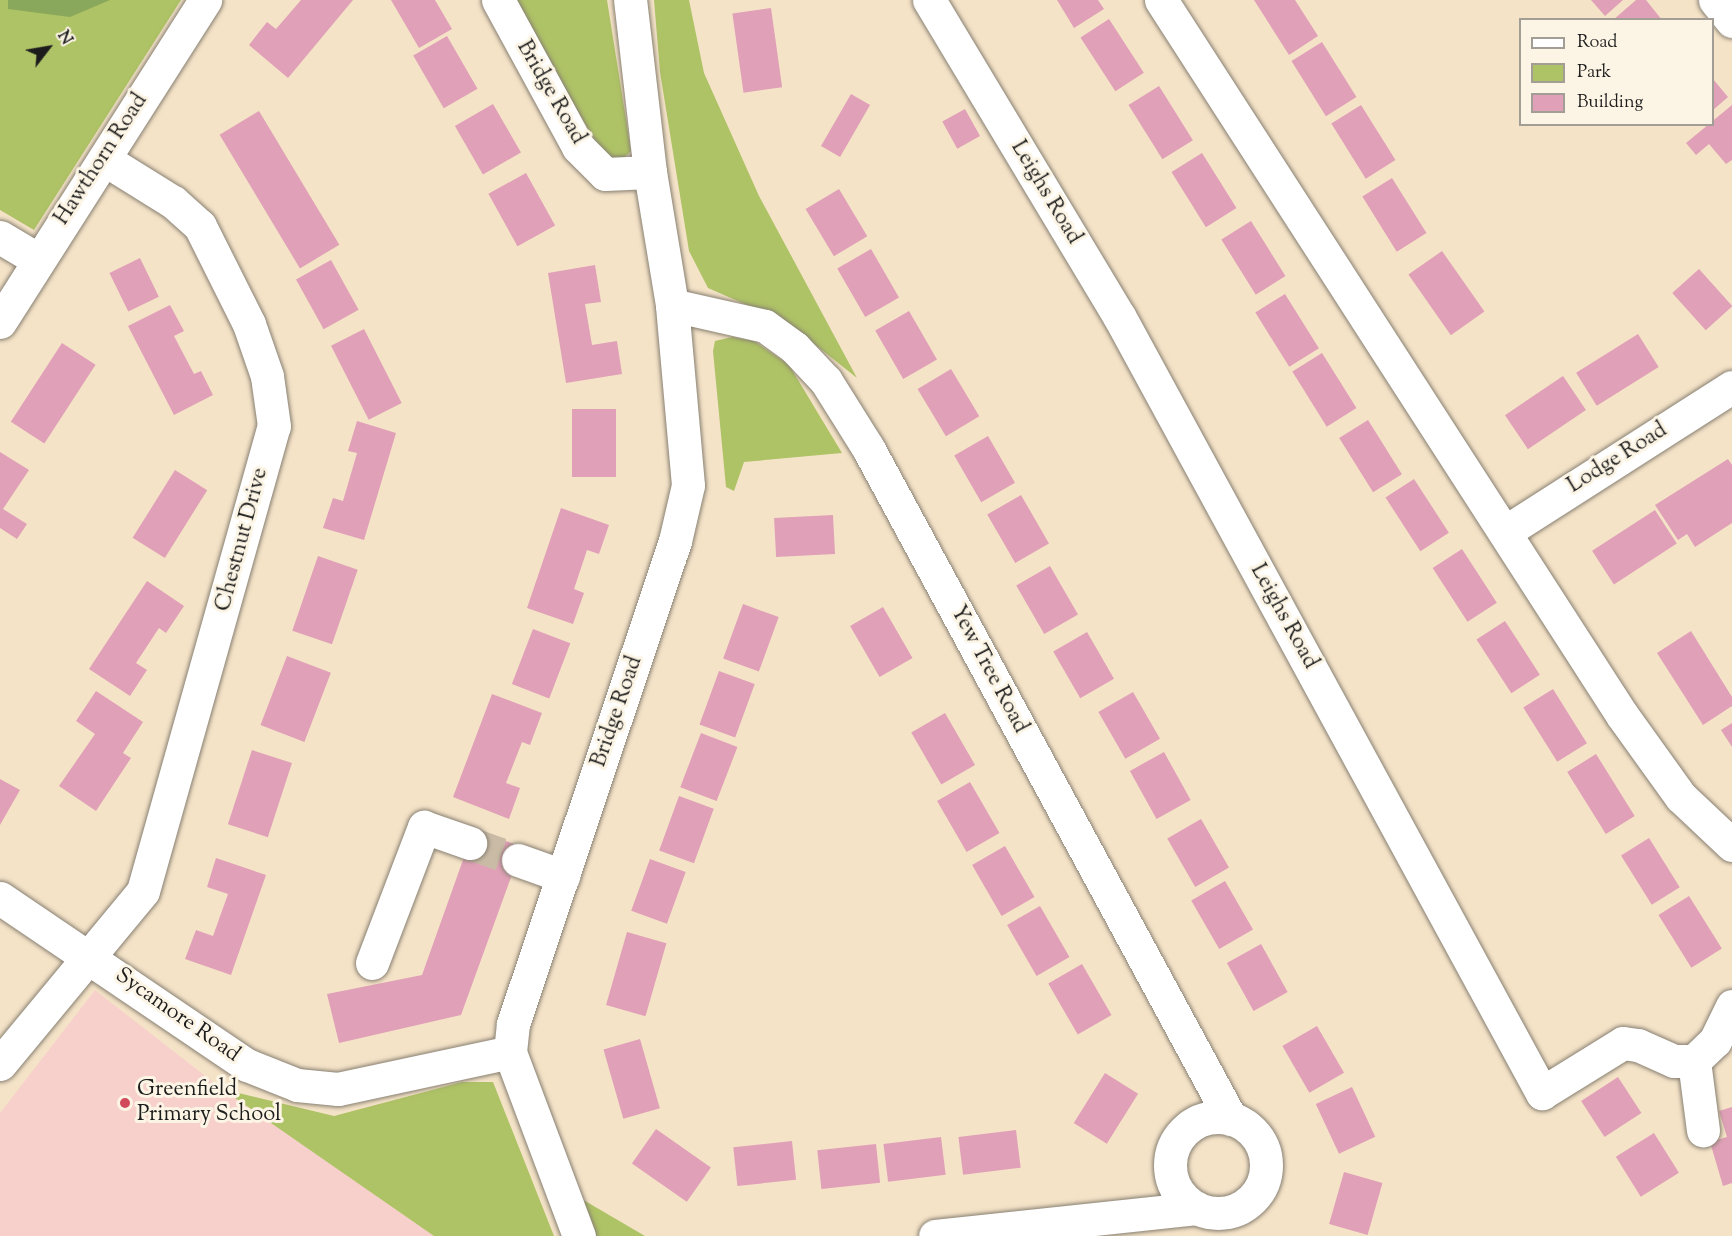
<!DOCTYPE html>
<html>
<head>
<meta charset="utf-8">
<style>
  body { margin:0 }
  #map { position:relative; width:1732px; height:1236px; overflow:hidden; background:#f5e3c8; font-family:"Sorts Mill Goudy",serif }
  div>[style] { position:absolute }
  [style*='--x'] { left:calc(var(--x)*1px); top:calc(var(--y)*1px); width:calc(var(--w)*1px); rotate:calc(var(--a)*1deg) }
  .built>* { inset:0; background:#f7d0cb }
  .green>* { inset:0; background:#aec266 }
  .forest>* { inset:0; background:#8aa85b }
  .building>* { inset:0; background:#e0a0b7; transform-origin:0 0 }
  .minor-tunnel>* { height:33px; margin-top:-16.5px; transform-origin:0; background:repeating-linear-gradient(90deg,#cabba6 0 33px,transparent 0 49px) }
  .roads { filter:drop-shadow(0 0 2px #888072) drop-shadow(0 0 2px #888072) }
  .minor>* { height:33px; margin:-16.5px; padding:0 16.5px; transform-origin:16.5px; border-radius:16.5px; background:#fff }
  .minor>.ring { margin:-16.5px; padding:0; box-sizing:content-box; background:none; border:33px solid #fff; border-radius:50% }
  .dots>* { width:16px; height:16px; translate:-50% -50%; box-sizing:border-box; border:3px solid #fcf5e5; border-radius:50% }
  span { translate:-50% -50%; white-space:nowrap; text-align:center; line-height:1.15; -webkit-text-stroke:6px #fcf5e5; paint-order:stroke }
  .street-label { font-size:22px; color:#1c1c1c }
  .poi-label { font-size:22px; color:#1c1c1c }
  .left { translate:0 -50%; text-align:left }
  .legend { position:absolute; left:1519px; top:18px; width:195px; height:108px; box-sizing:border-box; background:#fcf5e5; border:2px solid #a29e95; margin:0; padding:8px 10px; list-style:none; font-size:18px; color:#1c1c1c }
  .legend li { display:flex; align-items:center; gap:12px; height:30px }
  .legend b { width:30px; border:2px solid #a29e95 }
  .north { position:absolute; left:18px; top:18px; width:60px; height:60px; -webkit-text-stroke:4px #fcf5e5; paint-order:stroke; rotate:59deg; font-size:16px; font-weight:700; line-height:24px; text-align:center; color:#1c1c1c }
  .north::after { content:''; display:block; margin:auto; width:21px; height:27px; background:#1c1c1c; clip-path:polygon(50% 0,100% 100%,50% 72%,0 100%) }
</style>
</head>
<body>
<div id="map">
  <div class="built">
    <div style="clip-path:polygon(95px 990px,222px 1089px,434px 1236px,0 1236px,0 1113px)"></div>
  </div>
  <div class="green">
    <div style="clip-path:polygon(0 0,181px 0,34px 230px,0 210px)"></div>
    <div style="clip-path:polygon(511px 0,607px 0,631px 151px,621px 161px,605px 157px)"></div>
    <div style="clip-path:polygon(654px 0,689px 0,704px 73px,759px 196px,857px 378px,788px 323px,708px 288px,689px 251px,660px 72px)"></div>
    <div style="clip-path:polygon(732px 337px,754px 341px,789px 365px,842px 453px,744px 462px,734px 491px,726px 487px,713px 351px,715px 341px)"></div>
    <div style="clip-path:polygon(462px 1082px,493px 1082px,554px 1236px,434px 1236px,222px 1089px,334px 1116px)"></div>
    <div style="clip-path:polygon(568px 1191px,645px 1236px,584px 1236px)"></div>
  </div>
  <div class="forest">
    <div style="clip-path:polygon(8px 0,110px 0,70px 17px,8px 9px)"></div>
  </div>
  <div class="building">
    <div style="clip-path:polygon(301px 0,353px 0,288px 78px,249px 45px,267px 22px,276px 29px)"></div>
    <div style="clip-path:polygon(391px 0,435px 0,452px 29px,419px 48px)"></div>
    <div style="clip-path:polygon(1057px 0,1098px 0,1104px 9px,1074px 28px)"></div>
    <div style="clip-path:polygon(1254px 0,1295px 0,1318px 36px,1289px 55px)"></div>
    <div style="clip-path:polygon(1591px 0,1623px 0,1605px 16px)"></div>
    <div style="clip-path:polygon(1636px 0,1646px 0,1662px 20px,1613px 20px)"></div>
    <div style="left:771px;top:8px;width:80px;height:39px;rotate:82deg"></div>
    <div style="left:1109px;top:19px;width:64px;height:34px;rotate:57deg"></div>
    <div style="left:447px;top:36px;width:61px;height:39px;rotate:60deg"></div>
    <div style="left:1322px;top:42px;width:65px;height:36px;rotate:58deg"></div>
    <div style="clip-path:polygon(1713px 79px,1728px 97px,1713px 110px)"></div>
    <div style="left:1159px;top:86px;width:64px;height:36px;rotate:58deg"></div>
    <div style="left:851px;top:94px;width:22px;height:60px;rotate:30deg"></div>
    <div style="left:493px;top:104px;width:56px;height:44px;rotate:60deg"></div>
    <div style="left:1361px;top:105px;width:65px;height:35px;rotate:58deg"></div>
    <div style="clip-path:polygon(1732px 105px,1732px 160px,1726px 164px,1709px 144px,1696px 155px,1686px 143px)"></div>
    <div style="left:965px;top:109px;width:31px;height:26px;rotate:61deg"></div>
    <div style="left:259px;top:111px;width:156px;height:46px;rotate:59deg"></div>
    <div style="left:1202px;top:153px;width:65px;height:36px;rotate:58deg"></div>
    <div style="left:526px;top:173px;width:60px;height:43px;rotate:61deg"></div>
    <div style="left:1392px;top:178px;width:65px;height:35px;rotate:58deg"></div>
    <div style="left:839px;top:189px;width:55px;height:39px;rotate:59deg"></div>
    <div style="left:1251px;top:221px;width:65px;height:35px;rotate:58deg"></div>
    <div style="left:871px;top:249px;width:56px;height:39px;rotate:60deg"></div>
    <div style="left:1442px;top:251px;width:74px;height:41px;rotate:55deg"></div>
    <div style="left:140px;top:258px;width:43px;height:34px;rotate:64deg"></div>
    <div style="left:331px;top:260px;width:57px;height:40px;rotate:61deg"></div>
    <div style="clip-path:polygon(595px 265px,601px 302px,585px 304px,592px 345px,617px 341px,622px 374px,566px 383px,548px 273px)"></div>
    <div style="left:1699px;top:269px;width:50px;height:36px;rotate:48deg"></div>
    <div style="left:1285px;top:294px;width:64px;height:35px;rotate:58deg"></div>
    <div style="clip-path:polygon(170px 305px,184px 331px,174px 336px,194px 374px,201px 371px,213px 395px,174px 415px,128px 326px)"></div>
    <div style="left:909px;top:311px;width:56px;height:39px;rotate:60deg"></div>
    <div style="left:364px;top:329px;width:83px;height:37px;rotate:63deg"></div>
    <div style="left:1638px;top:334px;width:39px;height:73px;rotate:58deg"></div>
    <div style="left:62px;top:343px;width:40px;height:94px;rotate:33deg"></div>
    <div style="left:1322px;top:353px;width:65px;height:35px;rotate:58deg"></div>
    <div style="left:951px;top:369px;width:55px;height:39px;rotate:59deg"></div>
    <div style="left:1563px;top:376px;width:41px;height:70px;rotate:56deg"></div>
    <div style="left:572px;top:409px;width:44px;height:68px"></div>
    <div style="left:1368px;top:420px;width:64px;height:34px;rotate:58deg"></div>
    <div style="clip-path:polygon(357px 421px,396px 433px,364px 540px,323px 528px,333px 498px,343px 501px,357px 453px,348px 451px)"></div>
    <div style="left:988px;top:436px;width:54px;height:39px;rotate:60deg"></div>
    <div style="clip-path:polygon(0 452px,29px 470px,3px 509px,27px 524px,17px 539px,0 528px)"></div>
    <div style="clip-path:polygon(1728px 459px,1732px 465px,1732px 523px,1695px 547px,1687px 534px,1678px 540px,1655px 505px)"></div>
    <div style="left:175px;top:470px;width:38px;height:80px;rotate:32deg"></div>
    <div style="left:1414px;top:479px;width:64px;height:34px;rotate:57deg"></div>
    <div style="left:1021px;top:495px;width:56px;height:39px;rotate:60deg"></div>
    <div style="clip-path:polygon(561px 508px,609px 525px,599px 554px,587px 550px,574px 589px,584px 593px,573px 624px,527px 608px)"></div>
    <div style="left:1655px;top:510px;width:40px;height:75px;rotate:57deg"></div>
    <div style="left:833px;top:515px;width:39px;height:59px;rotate:87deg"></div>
    <div style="left:1462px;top:549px;width:64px;height:35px;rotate:57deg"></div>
    <div style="left:318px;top:556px;width:42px;height:79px;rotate:19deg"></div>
    <div style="left:1050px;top:566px;width:56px;height:39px;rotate:60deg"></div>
    <div style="clip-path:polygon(147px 581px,184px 606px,166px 633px,159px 628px,136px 663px,147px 670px,130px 696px,89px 669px)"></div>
    <div style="left:743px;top:604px;width:38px;height:58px;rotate:20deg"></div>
    <div style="left:883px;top:607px;width:59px;height:38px;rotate:60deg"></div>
    <div style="left:1505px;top:621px;width:64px;height:34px;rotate:57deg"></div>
    <div style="left:533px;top:629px;width:40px;height:59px;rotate:21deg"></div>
    <div style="clip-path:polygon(1691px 631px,1732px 697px,1732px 706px,1703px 725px,1657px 653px)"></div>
    <div style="left:1087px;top:632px;width:54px;height:39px;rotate:60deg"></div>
    <div style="left:287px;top:656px;width:47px;height:74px;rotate:21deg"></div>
    <div style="left:719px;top:671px;width:38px;height:57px;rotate:20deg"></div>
    <div style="left:1553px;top:689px;width:64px;height:35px;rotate:58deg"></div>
    <div style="clip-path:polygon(96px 691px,143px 722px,123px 753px,131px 758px,96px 811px,59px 786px,95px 734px,76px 721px)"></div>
    <div style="left:1133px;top:692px;width:54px;height:40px;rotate:60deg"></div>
    <div style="clip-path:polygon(492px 694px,542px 713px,530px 745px,522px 742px,506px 783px,520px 788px,509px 819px,453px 797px)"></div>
    <div style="left:945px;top:713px;width:60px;height:39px;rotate:60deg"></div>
    <div style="clip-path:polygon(1732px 723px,1732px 747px,1721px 730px)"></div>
    <div style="left:701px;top:733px;width:39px;height:58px;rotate:21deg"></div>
    <div style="left:252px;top:750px;width:42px;height:78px;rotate:18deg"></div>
    <div style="left:1164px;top:752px;width:55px;height:39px;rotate:61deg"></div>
    <div style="left:1596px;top:754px;width:73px;height:34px;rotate:58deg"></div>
    <div style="clip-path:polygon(0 779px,20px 790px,0 825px)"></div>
    <div style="left:970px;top:782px;width:59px;height:38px;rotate:60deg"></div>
    <div style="left:679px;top:796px;width:37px;height:58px;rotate:20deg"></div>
    <div style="left:1201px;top:819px;width:56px;height:39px;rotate:60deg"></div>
    <div style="clip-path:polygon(474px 829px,522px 847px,461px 1015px,339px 1043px,327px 994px,422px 975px)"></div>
    <div style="left:1649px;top:838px;width:58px;height:33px;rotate:58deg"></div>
    <div style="left:1005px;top:846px;width:59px;height:38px;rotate:60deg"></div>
    <div style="clip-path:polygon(216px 858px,266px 875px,231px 975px,185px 959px,196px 930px,213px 936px,228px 894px,207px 887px)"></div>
    <div style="left:650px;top:859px;width:38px;height:55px;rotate:20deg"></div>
    <div style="left:1225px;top:881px;width:56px;height:39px;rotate:60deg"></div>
    <div style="left:1689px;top:896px;width:62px;height:36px;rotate:58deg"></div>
    <div style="left:1040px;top:906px;width:59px;height:38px;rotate:60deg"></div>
    <div style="left:627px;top:932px;width:41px;height:76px;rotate:16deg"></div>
    <div style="left:1261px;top:944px;width:55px;height:39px;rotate:61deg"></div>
    <div style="left:1082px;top:964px;width:59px;height:39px;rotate:60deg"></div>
    <div style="left:1317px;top:1026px;width:54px;height:40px;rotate:60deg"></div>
    <div style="left:640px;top:1039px;width:72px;height:38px;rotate:74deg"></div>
    <div style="left:1105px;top:1073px;width:39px;height:59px;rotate:32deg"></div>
    <div style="left:1618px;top:1077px;width:43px;height:44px;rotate:57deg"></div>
    <div style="left:1352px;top:1087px;width:55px;height:40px;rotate:65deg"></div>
    <div style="clip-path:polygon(1732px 1107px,1732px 1183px,1723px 1186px,1710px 1142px,1727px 1137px,1719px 1111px)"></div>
    <div style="left:656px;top:1129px;width:67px;height:42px;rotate:35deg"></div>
    <div style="left:1016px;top:1130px;width:38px;height:58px;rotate:83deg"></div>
    <div style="left:1654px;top:1133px;width:47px;height:45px;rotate:58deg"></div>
    <div style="left:941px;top:1137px;width:38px;height:58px;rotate:83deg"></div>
    <div style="left:792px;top:1141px;width:39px;height:59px;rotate:84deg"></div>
    <div style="left:876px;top:1144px;width:39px;height:59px;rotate:84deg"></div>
    <div style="left:1344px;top:1172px;width:40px;height:54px;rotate:16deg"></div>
  </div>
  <div class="minor-tunnel">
    <div style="--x:470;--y:843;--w:51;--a:19.5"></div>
  </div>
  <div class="roads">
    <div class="minor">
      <div style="--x:498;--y:0;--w:167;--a:61.4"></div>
      <div style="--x:578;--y:147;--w:38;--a:45"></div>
      <div style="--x:605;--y:174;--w:45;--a:-2.5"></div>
      <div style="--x:929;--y:0;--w:369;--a:59"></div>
      <div style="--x:1119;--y:316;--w:885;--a:61.44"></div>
      <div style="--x:1542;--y:1093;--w:95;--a:-31.7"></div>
      <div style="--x:1623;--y:1043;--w:15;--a:8"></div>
      <div style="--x:1638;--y:1045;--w:39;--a:24"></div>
      <div style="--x:1674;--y:1061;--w:20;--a:0"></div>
      <div style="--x:1694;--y:1061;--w:70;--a:82.6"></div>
      <div style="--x:1161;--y:0;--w:851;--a:57.19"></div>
      <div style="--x:1622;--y:715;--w:101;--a:54.3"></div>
      <div style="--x:1681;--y:797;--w:70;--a:43.3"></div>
      <div style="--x:1715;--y:0;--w:27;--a:51"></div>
      <div style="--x:0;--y:237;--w:43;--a:30.7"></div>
      <div style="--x:672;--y:305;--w:95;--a:12.7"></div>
      <div style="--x:765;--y:326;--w:37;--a:36"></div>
      <div style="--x:795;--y:348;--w:45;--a:46.8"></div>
      <div style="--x:826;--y:381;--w:79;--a:57.9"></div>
      <div style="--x:868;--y:448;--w:763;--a:61.59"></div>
      <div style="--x:0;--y:322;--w:382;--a:-57.5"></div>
      <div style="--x:1505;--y:532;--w:269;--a:-32.6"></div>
      <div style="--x:518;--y:860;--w:48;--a:19.6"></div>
      <div style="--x:0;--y:898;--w:298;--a:34.1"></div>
      <div style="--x:247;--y:1065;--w:54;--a:21.8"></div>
      <div style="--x:297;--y:1085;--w:41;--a:5.6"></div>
      <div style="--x:338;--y:1089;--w:176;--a:-12.1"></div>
      <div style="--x:372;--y:963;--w:146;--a:-69.1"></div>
      <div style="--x:424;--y:827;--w:49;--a:19.2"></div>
      <div style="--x:1694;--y:1061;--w:29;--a:-44"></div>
      <div style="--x:1715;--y:1041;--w:39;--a:-64"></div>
      <div style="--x:0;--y:1064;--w:224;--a:-50.4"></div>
      <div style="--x:143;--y:891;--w:483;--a:-74.3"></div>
      <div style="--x:274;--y:426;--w:50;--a:-98"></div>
      <div style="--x:267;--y:376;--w:55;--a:-109.1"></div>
      <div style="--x:249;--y:324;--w:110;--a:-116.6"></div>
      <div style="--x:200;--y:226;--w:36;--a:-138"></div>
      <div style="--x:173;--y:202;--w:81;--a:-148.1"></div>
      <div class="ring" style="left:1170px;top:1117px;width:63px;height:63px"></div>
      <div style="--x:579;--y:1236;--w:197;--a:-110.6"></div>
      <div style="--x:510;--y:1052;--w:28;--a:-84"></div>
      <div style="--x:513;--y:1024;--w:509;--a:-71.46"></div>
      <div style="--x:675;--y:541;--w:57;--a:-76.9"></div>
      <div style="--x:688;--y:485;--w:181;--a:-95.1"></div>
      <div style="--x:672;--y:305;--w:135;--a:-99.4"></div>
      <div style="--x:650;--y:172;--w:173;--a:-96.6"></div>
      <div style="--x:935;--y:1236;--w:263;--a:-6.1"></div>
    </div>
  </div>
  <div class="dots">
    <div style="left:125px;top:1103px;background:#d1495b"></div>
  </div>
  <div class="street-label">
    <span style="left:550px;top:93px;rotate:60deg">Bridge Road</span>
    <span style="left:102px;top:160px;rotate:-57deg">Hawthorn Road</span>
    <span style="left:1045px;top:193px;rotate:59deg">Leighs Road</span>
    <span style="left:1618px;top:459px;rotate:-32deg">Lodge Road</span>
    <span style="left:243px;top:540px;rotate:-75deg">Chestnut Drive</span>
    <span style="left:1283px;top:617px;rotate:61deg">Leighs Road</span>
    <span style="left:988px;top:670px;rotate:62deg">Yew Tree Road</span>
    <span style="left:618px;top:712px;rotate:-71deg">Bridge Road</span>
    <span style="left:177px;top:1016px;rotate:35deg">Sycamore Road</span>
  </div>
  <div class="poi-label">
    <span class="left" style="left:137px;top:1103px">Greenfield<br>Primary School</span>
  </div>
  <ul class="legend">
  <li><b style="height:8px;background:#fff"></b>Road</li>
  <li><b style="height:16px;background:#aec266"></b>Park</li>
  <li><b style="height:16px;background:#e0a0b7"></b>Building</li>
  </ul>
  <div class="north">N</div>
</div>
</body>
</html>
